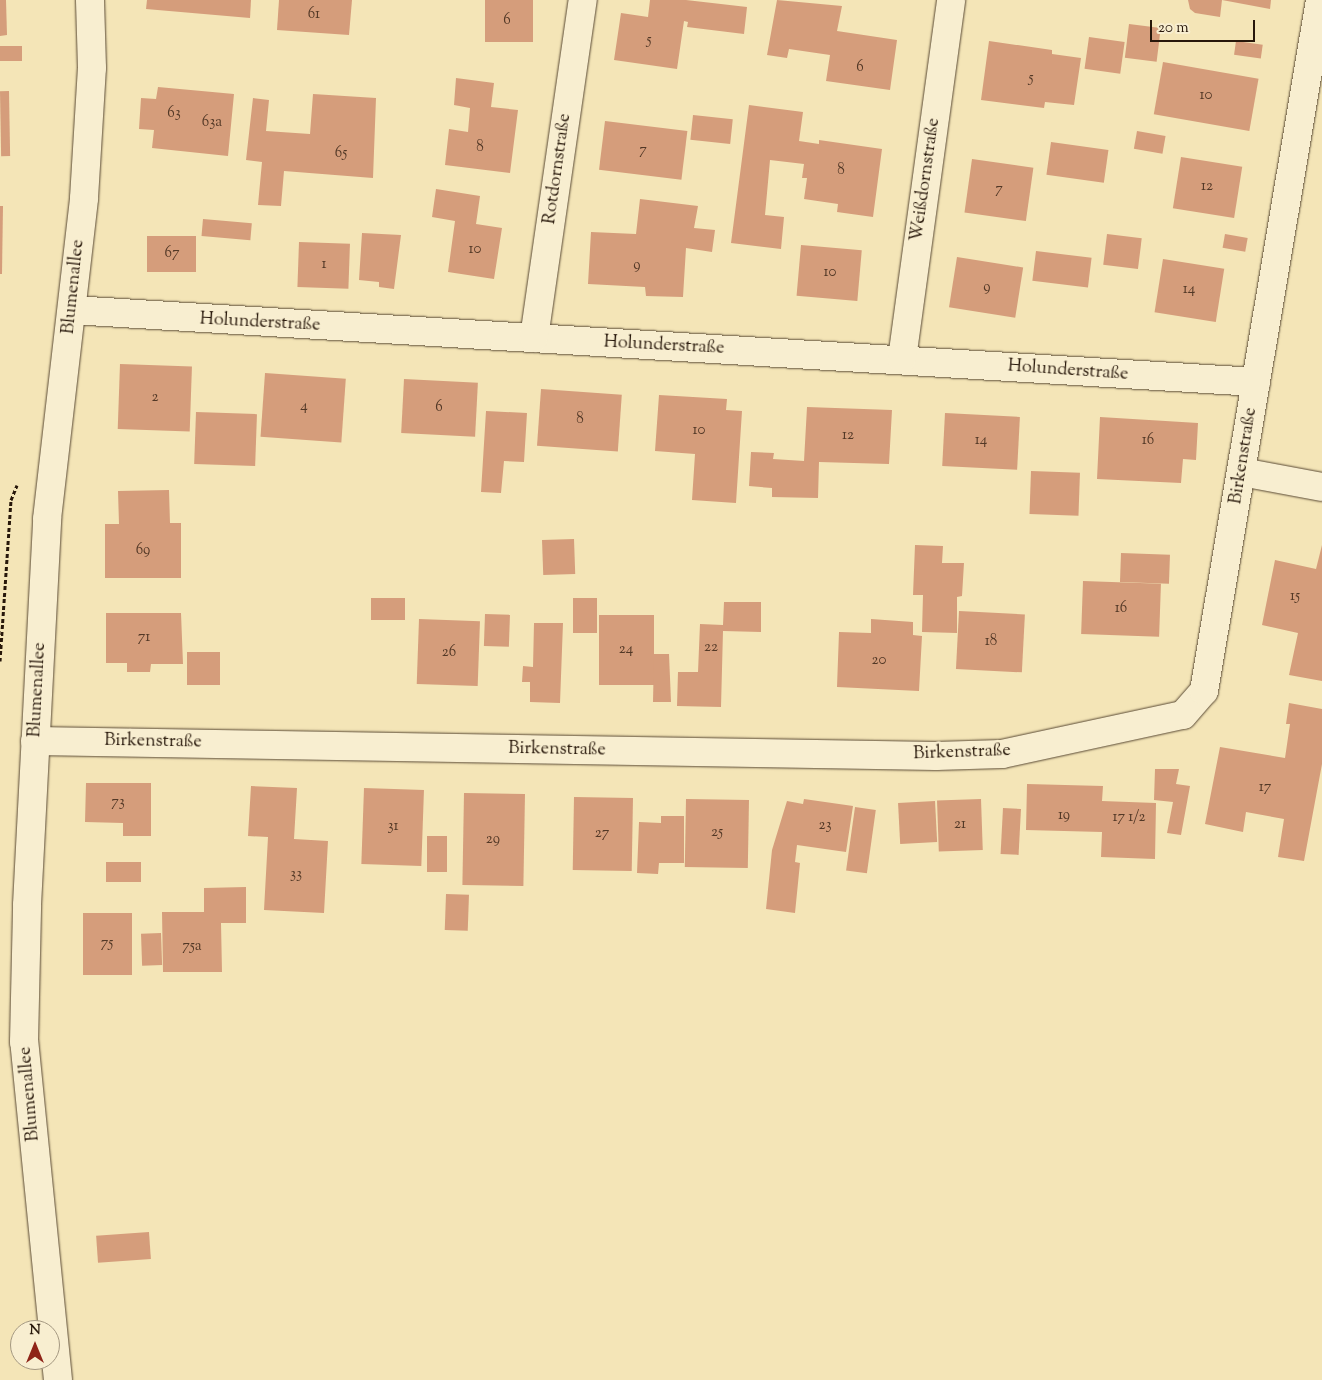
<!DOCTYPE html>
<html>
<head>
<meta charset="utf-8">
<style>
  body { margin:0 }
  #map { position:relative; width:1322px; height:1380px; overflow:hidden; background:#f4e5b7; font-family:"Sorts Mill Goudy",serif }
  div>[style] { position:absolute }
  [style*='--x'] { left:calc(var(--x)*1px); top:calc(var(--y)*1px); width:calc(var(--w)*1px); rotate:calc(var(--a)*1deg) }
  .building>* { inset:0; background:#d59d7b; transform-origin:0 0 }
  .path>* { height:3px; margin-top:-1.5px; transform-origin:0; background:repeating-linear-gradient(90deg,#27170a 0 4px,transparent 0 6.5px) }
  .roads { filter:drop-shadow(0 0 1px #5a4a35) drop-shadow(0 0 1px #5a4a35) }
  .minor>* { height:28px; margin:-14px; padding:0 14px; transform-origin:14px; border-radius:14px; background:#f8eed0 }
  .tertiary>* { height:28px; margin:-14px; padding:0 14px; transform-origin:14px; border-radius:14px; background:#f8eed0 }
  span { translate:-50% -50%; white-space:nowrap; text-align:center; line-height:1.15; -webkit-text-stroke:4.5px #f8eed0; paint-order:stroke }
  .number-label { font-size:15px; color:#523826 }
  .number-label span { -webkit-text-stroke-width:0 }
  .street-label { font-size:18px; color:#27170a }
  .north { position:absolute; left:10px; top:1320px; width:50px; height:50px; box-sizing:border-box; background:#f8eed0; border:1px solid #a49881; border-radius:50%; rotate:0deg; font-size:14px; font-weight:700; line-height:20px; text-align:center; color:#27170a }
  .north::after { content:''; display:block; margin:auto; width:18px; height:22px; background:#8f2418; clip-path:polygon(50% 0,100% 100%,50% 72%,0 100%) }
  .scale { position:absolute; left:1150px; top:20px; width:105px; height:22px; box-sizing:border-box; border:2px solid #27170a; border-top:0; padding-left:6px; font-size:15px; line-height:18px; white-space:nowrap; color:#27170a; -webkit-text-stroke:4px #f8eed0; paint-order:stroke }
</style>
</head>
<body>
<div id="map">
  <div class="building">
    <div style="clip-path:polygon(0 0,6px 0,7px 35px,0 36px)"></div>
    <div style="clip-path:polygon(147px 0,251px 0,250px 18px,146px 9px)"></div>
    <div style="clip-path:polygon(279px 0,352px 0,349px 35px,277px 30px)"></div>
    <div style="left:485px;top:0;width:48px;height:42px"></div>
    <div style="clip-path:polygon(650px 0,686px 0,747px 7px,744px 34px,687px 27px,688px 22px,684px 21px,677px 69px,614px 60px,621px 13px,648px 17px)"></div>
    <div style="clip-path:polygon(777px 0,842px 6px,837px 31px,897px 40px,890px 90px,826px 81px,830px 55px,789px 49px,787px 58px,767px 55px)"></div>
    <div style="clip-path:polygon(1188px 0,1222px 0,1220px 17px,1195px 13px,1190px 9px)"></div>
    <div style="clip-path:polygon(1222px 0,1271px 0,1270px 9px)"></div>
    <div style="left:1129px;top:24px;width:32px;height:34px;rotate:7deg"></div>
    <div style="left:1089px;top:37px;width:36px;height:32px;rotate:8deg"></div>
    <div style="clip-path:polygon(989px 41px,1052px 50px,1052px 54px,1081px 58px,1074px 105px,1045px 102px,1044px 108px,981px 100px)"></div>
    <div style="left:1236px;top:41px;width:27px;height:14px;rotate:8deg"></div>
    <div style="left:0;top:46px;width:22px;height:15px"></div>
    <div style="left:1163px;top:62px;width:97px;height:53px;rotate:10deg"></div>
    <div style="clip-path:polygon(456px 78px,494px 83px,491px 107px,518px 110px,510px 173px,445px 165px,449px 129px,468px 132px,470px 108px,454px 105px)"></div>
    <div style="clip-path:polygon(158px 87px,234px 94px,228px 156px,152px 148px,154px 130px,139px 129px,141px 98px,156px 99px)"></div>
    <div style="left:9px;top:91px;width:65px;height:9px;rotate:89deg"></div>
    <div style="clip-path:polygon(313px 94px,376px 98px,373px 178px,284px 171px,281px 206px,258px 205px,262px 162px,246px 160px,253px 98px,269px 100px,266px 131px,310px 134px)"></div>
    <div style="clip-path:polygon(749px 105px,803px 112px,799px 141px,819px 144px,819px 140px,882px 149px,873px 217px,837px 212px,838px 204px,804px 199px,807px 178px,802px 178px,804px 164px,770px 160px,765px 215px,784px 217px,781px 249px,731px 243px)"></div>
    <div style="left:693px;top:115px;width:40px;height:25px;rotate:6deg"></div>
    <div style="left:605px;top:121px;width:83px;height:49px;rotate:7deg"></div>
    <div style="left:1137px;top:131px;width:29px;height:18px;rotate:10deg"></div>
    <div style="left:1051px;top:142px;width:58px;height:33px;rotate:8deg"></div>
    <div style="left:1181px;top:157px;width:62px;height:52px;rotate:9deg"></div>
    <div style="left:972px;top:159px;width:62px;height:54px;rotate:8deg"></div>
    <div style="clip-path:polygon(436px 189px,480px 196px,476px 224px,502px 228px,494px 279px,448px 272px,455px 221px,432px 217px)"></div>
    <div style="clip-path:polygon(640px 199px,698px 206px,694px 228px,715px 230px,712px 252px,686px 248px,683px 297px,646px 296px,645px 287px,588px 284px,591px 232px,636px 234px)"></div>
    <div style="clip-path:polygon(0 206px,3px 206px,2px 274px,0 274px)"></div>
    <div style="left:203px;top:219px;width:49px;height:17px;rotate:5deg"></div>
    <div style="clip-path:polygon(362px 233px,401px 235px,394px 289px,379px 287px,379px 282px,359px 280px)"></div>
    <div style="left:1107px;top:234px;width:35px;height:31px;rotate:7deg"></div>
    <div style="left:1225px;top:234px;width:23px;height:14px;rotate:10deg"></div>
    <div style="left:147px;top:236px;width:49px;height:36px"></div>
    <div style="left:299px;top:242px;width:51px;height:45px;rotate:2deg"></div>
    <div style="left:801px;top:245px;width:61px;height:51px;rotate:5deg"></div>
    <div style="left:1036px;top:251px;width:56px;height:30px;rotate:7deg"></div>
    <div style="left:957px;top:257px;width:67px;height:51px;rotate:9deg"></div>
    <div style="left:1163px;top:259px;width:62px;height:54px;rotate:9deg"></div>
    <div style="left:120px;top:364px;width:72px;height:65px;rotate:2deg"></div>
    <div style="left:265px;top:373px;width:81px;height:64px;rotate:4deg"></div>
    <div style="left:404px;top:379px;width:74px;height:54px;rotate:3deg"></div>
    <div style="left:541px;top:389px;width:81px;height:57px;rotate:4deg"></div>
    <div style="clip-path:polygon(659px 395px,727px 399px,726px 410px,742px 411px,736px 503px,692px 500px,695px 454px,655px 451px)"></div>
    <div style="clip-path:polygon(807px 407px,892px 410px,889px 464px,819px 462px,818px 498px,772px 497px,772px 488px,749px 486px,751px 452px,774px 453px,773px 459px,804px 461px)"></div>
    <div style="clip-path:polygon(486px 411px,527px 413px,524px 462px,504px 461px,501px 493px,481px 492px)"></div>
    <div style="left:196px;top:412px;width:61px;height:52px;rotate:2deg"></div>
    <div style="left:945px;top:413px;width:75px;height:53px;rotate:3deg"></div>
    <div style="clip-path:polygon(1100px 417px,1198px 423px,1196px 460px,1183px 459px,1181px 483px,1097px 479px)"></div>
    <div style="left:1031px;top:471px;width:49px;height:43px;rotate:2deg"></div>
    <div style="clip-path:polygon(169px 490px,170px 523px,181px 523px,181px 578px,105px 578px,105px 524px,119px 524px,118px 491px)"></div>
    <div style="left:574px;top:539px;width:35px;height:32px;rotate:88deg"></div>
    <div style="clip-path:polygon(915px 545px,943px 546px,942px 563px,964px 563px,962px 596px,957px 597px,957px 633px,922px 632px,923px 595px,913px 595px)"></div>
    <div style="clip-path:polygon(1322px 545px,1322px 681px,1289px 675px,1298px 633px,1262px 625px,1275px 560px,1316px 569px)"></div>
    <div style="left:1121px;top:553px;width:49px;height:29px;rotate:2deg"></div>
    <div style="left:1083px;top:581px;width:78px;height:53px;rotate:2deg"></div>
    <div style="left:371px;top:598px;width:34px;height:22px"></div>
    <div style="left:573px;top:598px;width:24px;height:35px"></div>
    <div style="clip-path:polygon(724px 602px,761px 602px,761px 632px,723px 631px,721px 707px,677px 706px,678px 672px,698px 672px,700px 624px,723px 625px)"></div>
    <div style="left:959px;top:611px;width:66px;height:58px;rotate:3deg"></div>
    <div style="clip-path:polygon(106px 613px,181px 613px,183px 664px,151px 664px,150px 672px,127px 672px,127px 663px,106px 663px)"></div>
    <div style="left:485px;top:614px;width:25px;height:32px;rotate:2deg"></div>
    <div style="left:599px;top:615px;width:55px;height:70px"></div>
    <div style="left:419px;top:619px;width:61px;height:65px;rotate:2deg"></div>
    <div style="clip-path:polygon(871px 619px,913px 622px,913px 635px,922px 636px,919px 691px,837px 687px,839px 632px,871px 633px)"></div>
    <div style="clip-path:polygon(534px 623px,563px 623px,560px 703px,530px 702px,530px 682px,522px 682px,523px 666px,533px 667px)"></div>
    <div style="left:187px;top:652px;width:33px;height:33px"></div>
    <div style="clip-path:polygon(654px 654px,669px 654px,671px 702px,653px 702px)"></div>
    <div style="clip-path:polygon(1289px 703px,1322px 709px,1322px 764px,1304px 861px,1278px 857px,1284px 819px,1246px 812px,1243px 832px,1205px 824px,1220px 747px,1285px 758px,1290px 724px,1286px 724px)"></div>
    <div style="clip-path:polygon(1155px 769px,1179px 769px,1176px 784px,1190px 786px,1181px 835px,1167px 833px,1173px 802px,1154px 800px)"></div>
    <div style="clip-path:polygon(86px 783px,151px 783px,151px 836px,123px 836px,123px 823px,85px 822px)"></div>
    <div style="clip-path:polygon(1027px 784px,1103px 786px,1102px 801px,1156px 803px,1155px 859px,1101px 857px,1102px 832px,1026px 830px)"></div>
    <div style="clip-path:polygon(251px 786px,297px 788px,294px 839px,328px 841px,324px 913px,264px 910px,268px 837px,248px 836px)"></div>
    <div style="left:364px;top:788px;width:60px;height:76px;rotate:2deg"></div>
    <div style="left:464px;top:793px;width:61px;height:92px;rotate:1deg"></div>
    <div style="left:574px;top:797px;width:59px;height:73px;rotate:1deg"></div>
    <div style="left:686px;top:799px;width:63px;height:68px;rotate:1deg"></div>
    <div style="clip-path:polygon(804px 799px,853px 806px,846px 852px,797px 845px,795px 862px,800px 863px,795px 913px,766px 909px,772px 850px,787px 801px,803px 804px)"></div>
    <div style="left:981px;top:799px;width:51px;height:44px;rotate:88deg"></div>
    <div style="left:935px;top:801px;width:41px;height:37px;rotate:87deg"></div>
    <div style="left:855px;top:807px;width:21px;height:64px;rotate:8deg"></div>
    <div style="left:1003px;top:808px;width:18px;height:46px;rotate:3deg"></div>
    <div style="clip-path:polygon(661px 816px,684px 816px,684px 863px,659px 863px,658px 874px,637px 873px,639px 822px,661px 823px)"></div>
    <div style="left:427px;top:836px;width:20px;height:36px"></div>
    <div style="left:106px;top:862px;width:35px;height:20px"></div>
    <div style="clip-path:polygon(246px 887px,246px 923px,221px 923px,222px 972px,163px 972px,162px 912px,204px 912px,204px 888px)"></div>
    <div style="left:446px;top:894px;width:23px;height:36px;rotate:2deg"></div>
    <div style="left:83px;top:913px;width:49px;height:62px"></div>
    <div style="left:161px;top:933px;width:32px;height:20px;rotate:88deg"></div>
    <div style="left:149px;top:1232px;width:27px;height:53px;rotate:86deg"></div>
  </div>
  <div class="path">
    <div style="--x:0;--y:661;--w:161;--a:-86.1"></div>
    <div style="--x:11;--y:500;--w:16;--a:-68"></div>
  </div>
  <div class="roads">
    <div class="minor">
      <div style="--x:72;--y:310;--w:1186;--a:3.48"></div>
      <div style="--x:534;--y:338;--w:342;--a:-81.8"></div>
      <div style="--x:902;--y:359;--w:362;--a:-82.2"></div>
      <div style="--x:1242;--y:472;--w:81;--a:10.6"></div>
      <div style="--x:35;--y:741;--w:901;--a:0.95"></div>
      <div style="--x:936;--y:756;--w:66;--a:-1.7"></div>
      <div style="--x:1002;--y:754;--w:185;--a:-12.2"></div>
      <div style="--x:1183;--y:715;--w:32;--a:-49"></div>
      <div style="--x:1204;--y:691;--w:701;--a:-80.47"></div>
    </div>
    <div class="tertiary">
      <div style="--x:58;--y:1380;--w:340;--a:-95.7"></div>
      <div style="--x:24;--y:1042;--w:137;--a:-88.7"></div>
      <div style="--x:27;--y:905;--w:387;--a:-87"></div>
      <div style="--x:47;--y:519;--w:323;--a:-83.4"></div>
      <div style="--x:84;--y:198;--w:130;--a:-86.5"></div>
      <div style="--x:92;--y:68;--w:68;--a:-91.7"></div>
    </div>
  </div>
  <div class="number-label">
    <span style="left:314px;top:15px">61</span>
    <span style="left:507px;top:21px">6</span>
    <span style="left:649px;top:41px">5</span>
    <span style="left:860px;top:68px">6</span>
    <span style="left:1031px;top:79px">5</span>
    <span style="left:1206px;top:96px">10</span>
    <span style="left:174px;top:114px">63</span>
    <span style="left:212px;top:123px">63a</span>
    <span style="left:480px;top:148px">8</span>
    <span style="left:643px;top:151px">7</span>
    <span style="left:341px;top:154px">65</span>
    <span style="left:841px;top:171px">8</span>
    <span style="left:1207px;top:187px">12</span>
    <span style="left:999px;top:190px">7</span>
    <span style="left:475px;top:250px">10</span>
    <span style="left:172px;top:254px">67</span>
    <span style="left:324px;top:265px">1</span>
    <span style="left:637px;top:266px">9</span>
    <span style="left:830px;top:273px">10</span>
    <span style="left:987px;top:288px">9</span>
    <span style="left:1189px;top:290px">14</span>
    <span style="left:155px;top:398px">2</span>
    <span style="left:304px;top:407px">4</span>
    <span style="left:439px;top:408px">6</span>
    <span style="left:580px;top:420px">8</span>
    <span style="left:699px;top:431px">10</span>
    <span style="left:848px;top:436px">12</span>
    <span style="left:981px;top:441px">14</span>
    <span style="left:1148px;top:441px">16</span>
    <span style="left:143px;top:551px">69</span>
    <span style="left:1295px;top:597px">15</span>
    <span style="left:1121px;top:609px">16</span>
    <span style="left:144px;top:638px">71</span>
    <span style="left:991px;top:642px">18</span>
    <span style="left:711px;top:648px">22</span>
    <span style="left:626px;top:650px">24</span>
    <span style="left:449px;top:653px">26</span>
    <span style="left:879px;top:661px">20</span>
    <span style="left:1265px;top:788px">17</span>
    <span style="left:118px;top:803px">73</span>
    <span style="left:1064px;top:816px">19</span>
    <span style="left:1129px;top:818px">17 1/2</span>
    <span style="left:960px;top:825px">21</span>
    <span style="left:825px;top:826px">23</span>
    <span style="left:393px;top:827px">31</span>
    <span style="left:717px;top:833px">25</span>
    <span style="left:602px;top:834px">27</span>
    <span style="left:493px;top:840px">29</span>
    <span style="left:296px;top:875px">33</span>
    <span style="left:107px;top:944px">75</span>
    <span style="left:192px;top:947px">75a</span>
  </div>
  <div class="street-label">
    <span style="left:558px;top:169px;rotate:-82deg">Rotdornstraße</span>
    <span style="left:926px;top:180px;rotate:-82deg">Weißdornstraße</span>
    <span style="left:74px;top:287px;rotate:-84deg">Blumenallee</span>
    <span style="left:260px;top:323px;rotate:3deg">Holunderstraße</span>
    <span style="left:664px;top:346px;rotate:3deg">Holunderstraße</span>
    <span style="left:1068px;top:371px;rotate:4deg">Holunderstraße</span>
    <span style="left:1244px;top:456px;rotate:-81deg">Birkenstraße</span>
    <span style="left:38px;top:690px;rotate:-87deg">Blumenallee</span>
    <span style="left:153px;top:742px;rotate:1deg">Birkenstraße</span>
    <span style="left:557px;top:750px;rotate:1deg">Birkenstraße</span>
    <span style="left:962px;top:753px;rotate:-2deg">Birkenstraße</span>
    <span style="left:30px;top:1094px;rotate:-95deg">Blumenallee</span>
  </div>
  <div class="north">N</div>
  <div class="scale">20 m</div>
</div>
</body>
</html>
